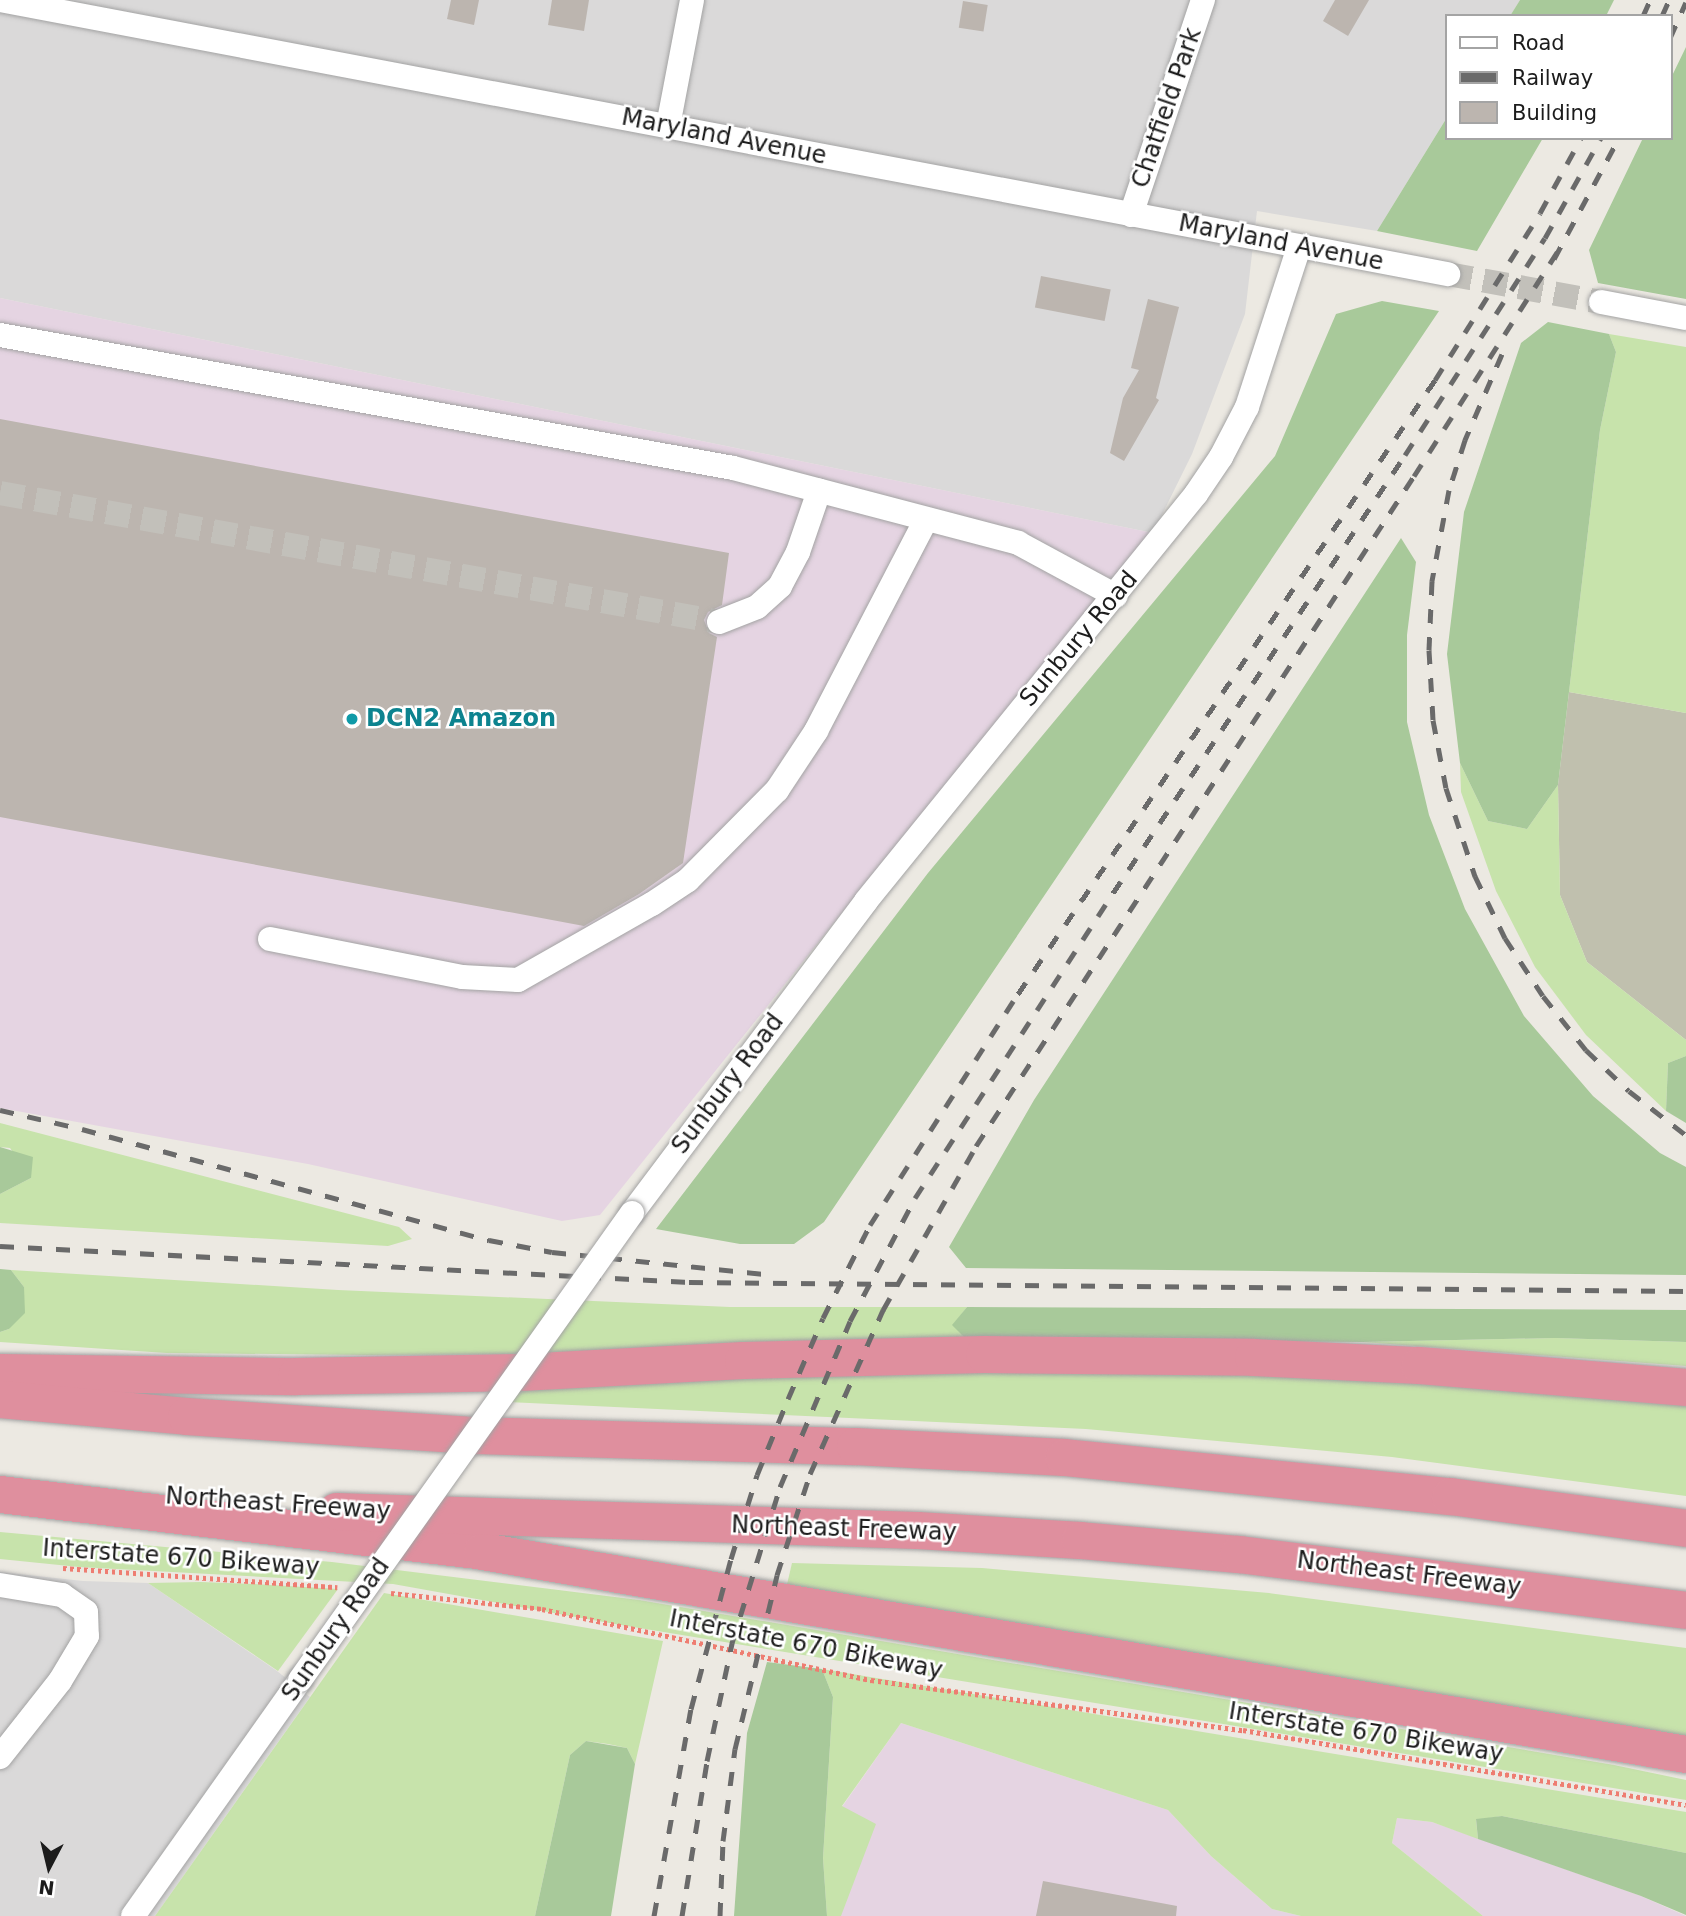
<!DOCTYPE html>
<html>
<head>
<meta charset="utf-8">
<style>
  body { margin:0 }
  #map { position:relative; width:1686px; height:1916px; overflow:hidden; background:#ece9e2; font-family:"DejaVu Sans",sans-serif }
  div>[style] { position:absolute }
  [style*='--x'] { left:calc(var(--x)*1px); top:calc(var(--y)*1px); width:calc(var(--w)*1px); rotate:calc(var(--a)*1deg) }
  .residential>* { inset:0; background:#dad9d9 }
  .industrial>* { inset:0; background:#e5d4e2 }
  .construction>* { inset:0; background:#c0c0ae }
  .grass>* { inset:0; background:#c7e3ab }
  .forest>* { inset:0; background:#a8c99a }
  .building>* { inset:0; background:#bcb5af; transform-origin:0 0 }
  .minor-tunnel>* { height:24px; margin-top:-12px; transform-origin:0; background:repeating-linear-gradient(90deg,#c2c0ba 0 24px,transparent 0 36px) }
  .path>* { height:4.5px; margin-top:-2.25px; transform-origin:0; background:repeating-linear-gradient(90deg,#ee7d71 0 3.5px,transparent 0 7px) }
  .roads { filter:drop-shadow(0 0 2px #a3a3a3) drop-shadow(0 0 2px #a3a3a3) }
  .minor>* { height:24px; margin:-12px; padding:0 12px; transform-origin:12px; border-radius:12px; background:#fff }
  .highway>* { height:37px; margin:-18.5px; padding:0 18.5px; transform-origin:18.5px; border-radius:18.5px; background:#df8f9e }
  .rail>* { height:5px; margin-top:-2.5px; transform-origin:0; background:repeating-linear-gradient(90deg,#6a6a6a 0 14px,transparent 0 28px) }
  .bridges { filter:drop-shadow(0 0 2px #a3a3a3) drop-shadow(0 0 2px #a3a3a3) }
  .minor-bridge>* { height:24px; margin:-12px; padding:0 12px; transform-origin:12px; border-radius:12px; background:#fff }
  .dots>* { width:19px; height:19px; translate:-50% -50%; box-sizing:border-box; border:4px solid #fff; border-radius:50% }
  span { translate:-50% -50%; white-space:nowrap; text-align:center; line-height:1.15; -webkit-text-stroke:5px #fff; paint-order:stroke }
  .street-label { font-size:24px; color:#1c1c1c }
  .culture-label { font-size:24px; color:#0d838f; font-weight:700 }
  .left { translate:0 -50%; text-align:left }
  .legend { position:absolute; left:1445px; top:14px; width:228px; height:126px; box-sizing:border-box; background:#fff; border:2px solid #a4a4a4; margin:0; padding:9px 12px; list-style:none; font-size:21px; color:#1c1c1c }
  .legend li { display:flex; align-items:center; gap:14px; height:35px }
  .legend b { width:35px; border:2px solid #a4a4a4 }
  .north { position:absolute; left:14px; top:1832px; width:70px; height:70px; -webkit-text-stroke:5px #fff; paint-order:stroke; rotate:187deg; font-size:19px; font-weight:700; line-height:28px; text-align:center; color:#1c1c1c }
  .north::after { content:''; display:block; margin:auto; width:24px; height:32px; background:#1c1c1c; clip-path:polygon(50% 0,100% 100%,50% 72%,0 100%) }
</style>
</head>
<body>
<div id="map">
  <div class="residential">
    <div style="clip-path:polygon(0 0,1520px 0,1510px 16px,1446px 16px,1446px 119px,1377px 231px,1257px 211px,1245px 314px,1192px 454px,1153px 533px,0 298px)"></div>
    <div style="clip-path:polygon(0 1572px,83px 1581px,148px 1583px,277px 1671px,310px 1697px,155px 1916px,0 1916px)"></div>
  </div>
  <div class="industrial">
    <div style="clip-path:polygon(0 298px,1153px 533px,853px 899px,600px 1215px,562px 1221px,308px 1164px,0 1108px)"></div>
    <div style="clip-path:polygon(901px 1723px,1168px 1810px,1211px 1856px,1272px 1909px,1301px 1916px,841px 1916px,842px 1807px)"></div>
    <div style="clip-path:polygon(1397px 1818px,1432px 1822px,1641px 1896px,1686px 1916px,1483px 1916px,1392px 1843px)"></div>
  </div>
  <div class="construction">
    <div style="clip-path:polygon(1569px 692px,1686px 713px,1686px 1040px,1587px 962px,1560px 895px,1558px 785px)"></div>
  </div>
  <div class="grass">
    <div style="clip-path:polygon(1609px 334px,1686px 347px,1686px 713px,1569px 692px,1600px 430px,1616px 352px)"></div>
    <div style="clip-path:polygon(1460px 763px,1488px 821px,1527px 829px,1558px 785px,1560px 895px,1587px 962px,1686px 1040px,1686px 1056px,1668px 1063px,1666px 1111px,1586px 1035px,1535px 967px,1496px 891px,1461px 792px)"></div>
    <div style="clip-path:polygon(0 1123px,399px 1227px,412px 1239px,388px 1246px,0 1223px,0 1194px,31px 1178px,10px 1148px,0 1147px)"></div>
    <div style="clip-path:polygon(11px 1270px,338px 1290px,730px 1307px,967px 1307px,953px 1325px,966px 1339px,557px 1354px,366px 1355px,167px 1353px,0 1342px,0 1332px,9px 1329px,24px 1287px)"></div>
    <div style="clip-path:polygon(1555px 1338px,1686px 1342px,1686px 1366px,1362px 1342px)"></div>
    <div style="clip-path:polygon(1096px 1370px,1349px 1377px,1573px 1393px,1686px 1405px,1686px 1496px,1392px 1457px,1086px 1429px,506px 1402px,507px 1388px,798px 1375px)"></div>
    <div style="clip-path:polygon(0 1532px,332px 1562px,639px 1600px,1614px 1765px,1686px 1780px,1686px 1800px,615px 1624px,393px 1584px,79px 1567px,0 1559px)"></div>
    <div style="clip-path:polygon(792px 1563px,982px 1568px,1269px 1593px,1686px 1648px,1686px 1741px,785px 1593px)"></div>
    <div style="clip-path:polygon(201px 1582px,253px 1584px,338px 1589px,278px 1671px,148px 1583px)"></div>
    <div style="clip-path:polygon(384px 1593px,663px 1641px,635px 1764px,627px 1748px,608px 1744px,586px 1741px,570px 1755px,535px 1916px,155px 1916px)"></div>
    <div style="clip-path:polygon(822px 1669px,1686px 1812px,1686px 1853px,1502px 1816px,1476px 1820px,1478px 1839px,1432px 1822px,1397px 1818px,1392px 1843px,1483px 1916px,1301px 1916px,1272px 1909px,1211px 1856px,1168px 1810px,901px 1723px,842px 1806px,876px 1824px,841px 1916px,827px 1916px,823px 1858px,833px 1697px)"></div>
  </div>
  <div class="forest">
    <div style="clip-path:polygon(1520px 0,1614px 0,1606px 16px,1510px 16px)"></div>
    <div style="clip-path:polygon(1686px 47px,1686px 299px,1598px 283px,1589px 250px,1643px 138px,1670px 138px,1670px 80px)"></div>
    <div style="clip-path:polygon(1446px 119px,1446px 138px,1543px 138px,1477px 251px,1377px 231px)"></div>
    <div style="clip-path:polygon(1382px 301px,1439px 311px,824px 1222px,794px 1244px,740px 1244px,656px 1229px,928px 873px,1275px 456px,1336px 314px)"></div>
    <div style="clip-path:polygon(1548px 322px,1609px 334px,1616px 352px,1600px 430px,1558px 785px,1527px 829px,1488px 821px,1460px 763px,1447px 654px,1464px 512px,1521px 343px)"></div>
    <div style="clip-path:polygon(1401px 538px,1416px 562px,1407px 635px,1407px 722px,1429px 815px,1465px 909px,1524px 1016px,1593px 1096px,1660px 1153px,1686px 1167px,1686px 1275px,966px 1268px,949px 1247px,1034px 1100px)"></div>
    <div style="clip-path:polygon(1686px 1056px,1686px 1123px,1666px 1111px,1668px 1063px)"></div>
    <div style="clip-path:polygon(0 1147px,33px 1157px,31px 1178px,0 1194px)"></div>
    <div style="clip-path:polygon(0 1269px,11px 1270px,24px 1287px,25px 1313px,9px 1329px,0 1332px)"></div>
    <div style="clip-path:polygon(967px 1307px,1686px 1310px,1686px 1342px,1555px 1338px,1362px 1342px,966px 1339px,952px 1325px)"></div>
    <div style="clip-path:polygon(767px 1662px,822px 1669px,833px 1697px,823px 1858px,827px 1916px,734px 1916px,747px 1733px)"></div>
    <div style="clip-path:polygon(586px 1741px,627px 1748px,635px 1764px,611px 1916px,535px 1916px,570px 1755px)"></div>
    <div style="clip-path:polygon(1502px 1816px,1686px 1853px,1686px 1915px,1641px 1896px,1478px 1839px,1476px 1819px)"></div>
  </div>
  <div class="building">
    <div style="clip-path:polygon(451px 0,479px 0,474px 25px,447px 19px)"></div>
    <div style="clip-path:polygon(552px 0,589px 0,584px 31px,548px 25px)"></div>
    <div style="clip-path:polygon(1335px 0,1369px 0,1348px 36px,1323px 21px)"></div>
    <div style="left:963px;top:1px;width:25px;height:27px;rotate:9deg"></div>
    <div style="left:1041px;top:276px;width:71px;height:32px;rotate:11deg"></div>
    <div style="clip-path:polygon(1148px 299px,1179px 307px,1156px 398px,1159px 400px,1124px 461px,1110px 453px,1123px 398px,1139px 370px,1131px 368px)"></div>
    <div style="clip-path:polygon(0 419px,729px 553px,722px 605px,708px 612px,704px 620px,709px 633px,717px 637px,683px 863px,639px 894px,584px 926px,0 817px)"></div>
    <div style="clip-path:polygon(1043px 1881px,1177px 1906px,1176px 1916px,1036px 1916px)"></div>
  </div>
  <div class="minor-tunnel">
    <div style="--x:1448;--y:274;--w:156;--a:10.4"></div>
    <div style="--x:0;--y:493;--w:730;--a:10.17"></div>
  </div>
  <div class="path">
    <div style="--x:63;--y:1568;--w:275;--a:4"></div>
    <div style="--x:391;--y:1593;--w:152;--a:6"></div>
    <div style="--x:542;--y:1609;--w:337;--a:12.2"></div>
    <div style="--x:871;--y:1680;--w:375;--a:7.7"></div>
    <div style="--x:1243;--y:1730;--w:449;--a:9.6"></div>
  </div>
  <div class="roads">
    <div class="minor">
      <div style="--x:0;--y:0;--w:1474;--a:10.72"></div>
      <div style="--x:668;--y:126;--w:128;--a:-79.2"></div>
      <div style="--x:1131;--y:215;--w:227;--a:-71.5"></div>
      <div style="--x:1601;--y:302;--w:86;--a:10.7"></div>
      <div style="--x:0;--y:335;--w:745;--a:10.28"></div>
      <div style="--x:733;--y:468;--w:295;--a:14.7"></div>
      <div style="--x:1018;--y:543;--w:111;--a:28.4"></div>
      <div style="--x:719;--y:622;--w:41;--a:-21.5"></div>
      <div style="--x:757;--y:607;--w:31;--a:-42"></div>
      <div style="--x:780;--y:586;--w:38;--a:-62"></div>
      <div style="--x:798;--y:552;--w:65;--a:-71"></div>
      <div style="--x:270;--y:939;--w:196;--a:11.2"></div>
      <div style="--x:462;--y:977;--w:56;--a:3.1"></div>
      <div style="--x:518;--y:980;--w:154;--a:-29.6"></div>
      <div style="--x:652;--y:904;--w:43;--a:-33.7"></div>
      <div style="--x:688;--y:880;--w:127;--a:-45.3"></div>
      <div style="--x:777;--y:790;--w:71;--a:-56.5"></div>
      <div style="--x:816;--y:731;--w:238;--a:-62.5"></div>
      <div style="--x:632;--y:1213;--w:390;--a:-53.1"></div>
      <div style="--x:866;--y:901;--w:524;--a:-50.96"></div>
      <div style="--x:1196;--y:494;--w:45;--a:-56"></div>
      <div style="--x:1221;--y:457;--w:56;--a:-62.5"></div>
      <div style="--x:1247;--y:407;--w:168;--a:-72"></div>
      <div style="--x:0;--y:1585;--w:63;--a:9.2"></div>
      <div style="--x:62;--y:1595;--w:29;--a:35"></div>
      <div style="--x:86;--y:1612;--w:24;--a:88"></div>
      <div style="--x:87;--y:1636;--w:52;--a:121"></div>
      <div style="--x:60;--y:1681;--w:97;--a:128.3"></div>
      <div style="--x:133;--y:1916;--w:289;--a:-54.7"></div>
    </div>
    <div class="highway">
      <div style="--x:0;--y:1372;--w:296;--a:0.8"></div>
      <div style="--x:296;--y:1376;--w:224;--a:-1"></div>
      <div style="--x:520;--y:1372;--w:223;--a:-3.1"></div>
      <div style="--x:743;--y:1360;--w:241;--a:-1.4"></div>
      <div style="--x:984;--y:1354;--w:269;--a:0.6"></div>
      <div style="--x:1253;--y:1357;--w:166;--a:2.8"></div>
      <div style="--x:1419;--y:1365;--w:268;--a:4.7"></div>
      <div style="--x:0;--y:1399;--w:187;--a:5.2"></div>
      <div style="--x:186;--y:1416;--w:290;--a:3.8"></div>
      <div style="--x:475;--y:1435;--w:380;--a:1.7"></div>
      <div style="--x:855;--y:1446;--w:209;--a:3"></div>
      <div style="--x:1064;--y:1457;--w:388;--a:5.8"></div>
      <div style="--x:1450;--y:1496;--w:238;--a:7.7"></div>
      <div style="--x:0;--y:1494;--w:485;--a:6.7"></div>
      <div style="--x:482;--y:1551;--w:1221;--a:9.57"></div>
      <div style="--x:336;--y:1511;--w:581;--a:1.87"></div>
      <div style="--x:917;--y:1530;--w:163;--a:3.5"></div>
      <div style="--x:1080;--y:1540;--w:159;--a:5.1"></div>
      <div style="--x:1238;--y:1554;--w:451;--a:7.1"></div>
    </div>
  </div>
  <div class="rail">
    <div style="--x:1643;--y:16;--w:17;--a:-66"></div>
    <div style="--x:1662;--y:16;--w:17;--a:-66"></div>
    <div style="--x:1670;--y:38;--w:39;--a:-66"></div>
    <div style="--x:1554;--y:259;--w:137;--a:-61.8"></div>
    <div style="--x:1502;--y:354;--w:94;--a:113.3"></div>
    <div style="--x:1465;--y:440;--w:52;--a:107.7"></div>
    <div style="--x:1449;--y:490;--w:93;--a:100.6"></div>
    <div style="--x:1432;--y:581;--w:69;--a:92.5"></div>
    <div style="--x:1429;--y:650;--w:70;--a:86.7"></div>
    <div style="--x:1433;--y:720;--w:69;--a:79.2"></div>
    <div style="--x:1446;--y:788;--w:93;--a:71.8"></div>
    <div style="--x:1475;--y:876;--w:69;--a:64.2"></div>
    <div style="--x:1505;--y:938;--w:69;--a:56.8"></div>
    <div style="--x:1543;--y:996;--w:69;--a:51.5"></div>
    <div style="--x:1586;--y:1050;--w:59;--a:43.6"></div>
    <div style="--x:1629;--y:1091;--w:72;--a:37.7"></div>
    <div style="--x:0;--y:1110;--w:84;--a:13"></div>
    <div style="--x:82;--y:1129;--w:422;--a:15.3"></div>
    <div style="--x:489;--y:1240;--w:64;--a:10.8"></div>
    <div style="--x:552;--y:1252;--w:214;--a:5.9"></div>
    <div style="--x:0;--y:1246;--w:690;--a:2.99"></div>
    <div style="--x:689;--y:1282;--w:997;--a:0.52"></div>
    <div style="--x:654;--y:1916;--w:210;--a:-79.9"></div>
    <div style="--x:691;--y:1709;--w:155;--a:-75.1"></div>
    <div style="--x:731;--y:1559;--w:88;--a:-72.8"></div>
    <div style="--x:757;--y:1475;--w:82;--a:-67.8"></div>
    <div style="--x:788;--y:1399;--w:88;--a:-66.6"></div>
    <div style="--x:823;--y:1318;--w:104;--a:-63.2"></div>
    <div style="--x:870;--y:1225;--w:274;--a:-57.4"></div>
    <div style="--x:1018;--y:994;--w:742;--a:-55.82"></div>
    <div style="--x:1435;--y:380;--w:197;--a:-57.8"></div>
    <div style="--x:1540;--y:213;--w:85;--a:-61.3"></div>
    <div style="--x:682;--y:1916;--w:157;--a:-80.8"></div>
    <div style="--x:707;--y:1761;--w:121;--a:-78"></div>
    <div style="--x:732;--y:1643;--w:163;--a:-72.9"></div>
    <div style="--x:780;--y:1487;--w:180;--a:-67.1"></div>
    <div style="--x:850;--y:1321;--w:139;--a:-62.1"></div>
    <div style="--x:915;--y:1198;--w:364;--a:-57"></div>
    <div style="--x:1113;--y:893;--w:526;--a:-56.31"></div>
    <div style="--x:1405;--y:455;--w:258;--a:-57.2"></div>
    <div style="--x:1545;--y:238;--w:115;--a:-60.8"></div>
    <div style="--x:720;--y:1916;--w:75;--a:-87.7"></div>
    <div style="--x:723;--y:1841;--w:93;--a:-82.6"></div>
    <div style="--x:735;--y:1749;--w:179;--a:-76.4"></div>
    <div style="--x:777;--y:1575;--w:106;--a:-71.9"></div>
    <div style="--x:810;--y:1474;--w:180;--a:-66"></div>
    <div style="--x:883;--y:1310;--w:189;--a:-60.4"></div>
    <div style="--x:976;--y:1146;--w:800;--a:-56.83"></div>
    <div style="--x:1414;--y:476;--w:266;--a:-57.4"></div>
  </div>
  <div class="bridges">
    <div class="minor-bridge">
      <div style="--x:300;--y:1680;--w:573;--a:-54.59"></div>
    </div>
  </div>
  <div class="dots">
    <div style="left:352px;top:719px;background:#0f9aa8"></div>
  </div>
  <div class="street-label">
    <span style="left:1167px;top:108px;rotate:-71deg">Chatfield Park</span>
    <span style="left:724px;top:137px;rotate:11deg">Maryland Avenue</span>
    <span style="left:1281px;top:243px;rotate:11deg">Maryland Avenue</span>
    <span style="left:1079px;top:639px;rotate:-50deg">Sunbury Road</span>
    <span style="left:728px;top:1084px;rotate:-53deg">Sunbury Road</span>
    <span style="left:278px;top:1504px;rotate:4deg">Northeast Freeway</span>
    <span style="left:844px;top:1529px;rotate:2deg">Northeast Freeway</span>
    <span style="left:181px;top:1558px;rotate:4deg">Interstate 670 Bikeway</span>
    <span style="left:1409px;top:1574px;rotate:7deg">Northeast Freeway</span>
    <span style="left:336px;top:1630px;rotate:-55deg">Sunbury Road</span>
    <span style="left:806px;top:1645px;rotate:11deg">Interstate 670 Bikeway</span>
    <span style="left:1366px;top:1733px;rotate:9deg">Interstate 670 Bikeway</span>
  </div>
  <div class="culture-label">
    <span class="left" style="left:366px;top:719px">DCN2 Amazon</span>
  </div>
  <ul class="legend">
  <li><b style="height:9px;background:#fff"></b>Road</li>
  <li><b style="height:9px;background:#6a6a6a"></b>Railway</li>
  <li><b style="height:19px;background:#bcb5af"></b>Building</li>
  </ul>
  <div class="north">N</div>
</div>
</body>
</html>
